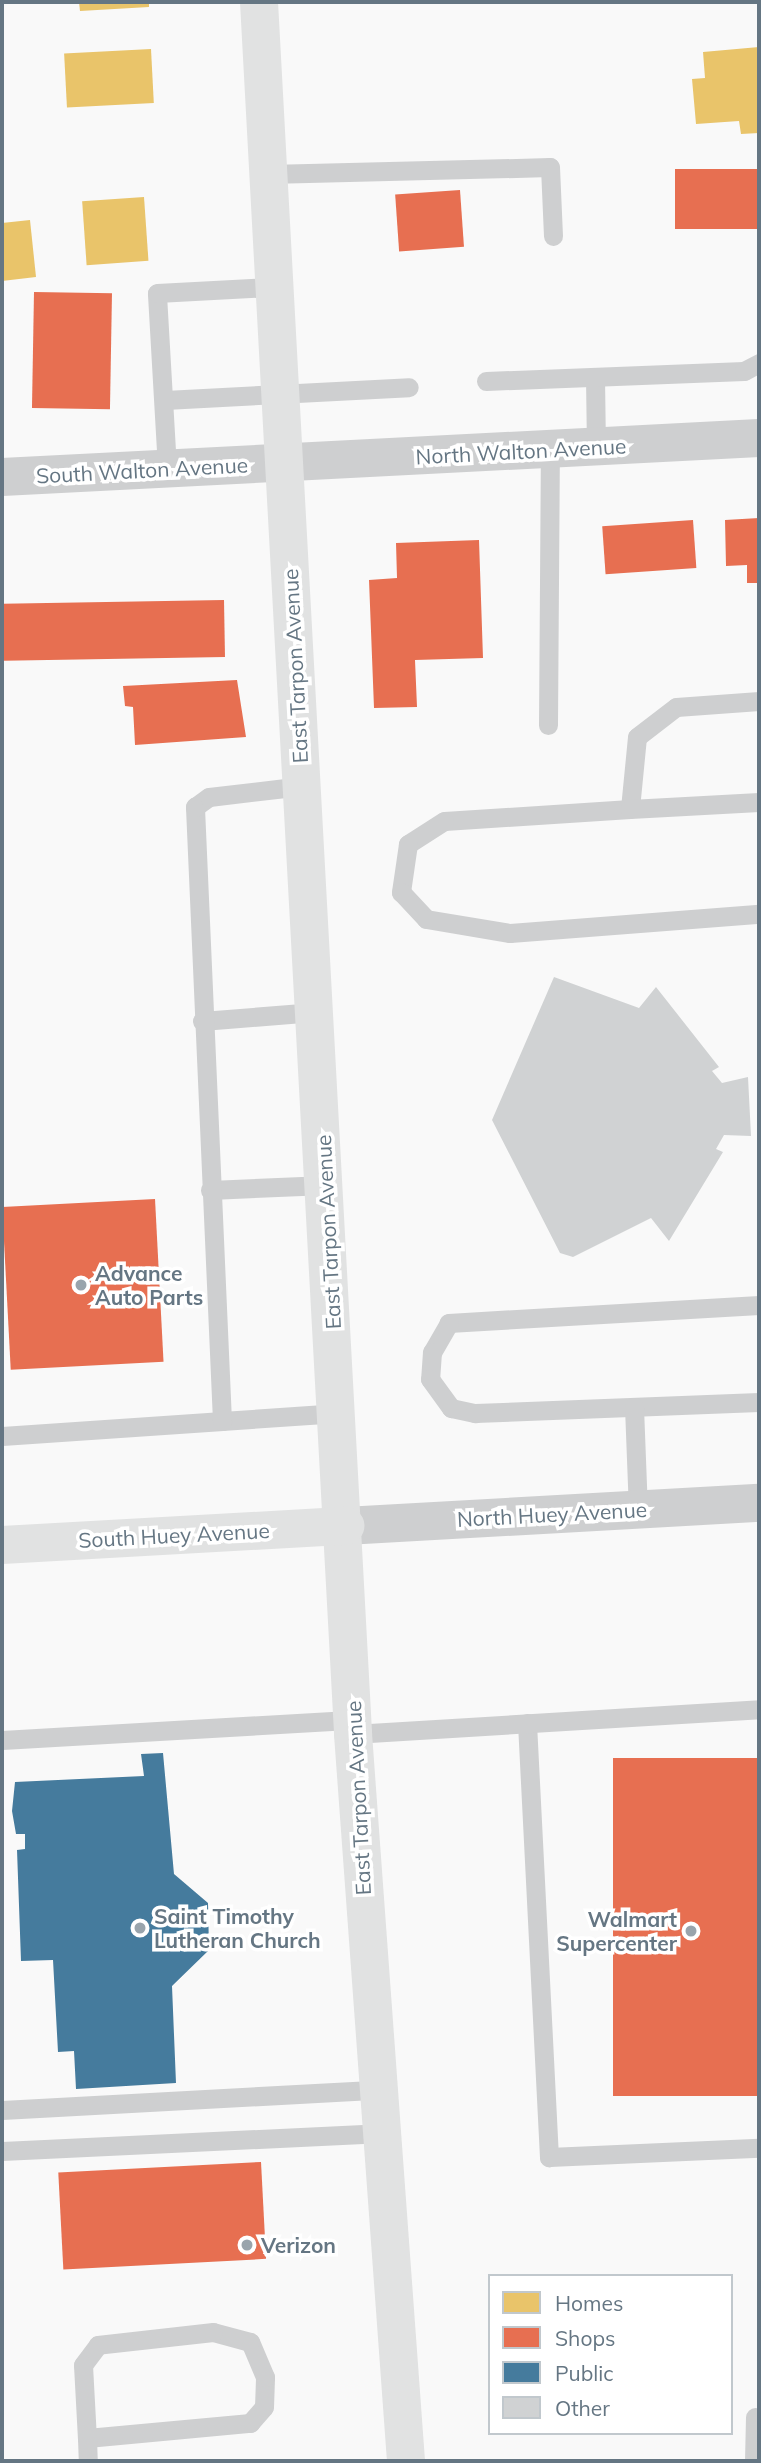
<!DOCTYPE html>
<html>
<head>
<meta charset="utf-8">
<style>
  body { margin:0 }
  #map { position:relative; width:761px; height:2463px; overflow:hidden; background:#f9f9f9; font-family:Mulish,sans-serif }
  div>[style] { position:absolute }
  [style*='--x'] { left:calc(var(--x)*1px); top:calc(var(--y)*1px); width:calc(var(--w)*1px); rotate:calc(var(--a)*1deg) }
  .homes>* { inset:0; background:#e9c46a; transform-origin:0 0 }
  .shops>* { inset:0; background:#e76f51; transform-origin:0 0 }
  .public>* { inset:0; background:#457b9d }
  .building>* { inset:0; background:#d0d2d3 }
  .lane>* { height:19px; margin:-9.5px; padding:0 9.5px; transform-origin:9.5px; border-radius:9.5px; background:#cecfd0 }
  .street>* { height:38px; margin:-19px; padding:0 19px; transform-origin:19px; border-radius:19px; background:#cecfd0 }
  .secondary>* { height:38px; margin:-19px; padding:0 19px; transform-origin:19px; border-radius:19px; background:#e1e2e2 }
  .dots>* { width:19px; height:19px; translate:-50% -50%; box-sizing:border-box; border:4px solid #fff; border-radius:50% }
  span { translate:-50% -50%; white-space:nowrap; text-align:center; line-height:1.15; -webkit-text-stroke:7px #fff; paint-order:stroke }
  .street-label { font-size:21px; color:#657683 }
  .poi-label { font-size:21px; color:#657683; font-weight:700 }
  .left { translate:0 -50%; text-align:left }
  .right { translate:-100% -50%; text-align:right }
  .frame { position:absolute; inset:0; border:4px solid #657683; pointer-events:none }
  .legend { position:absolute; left:488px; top:2274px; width:245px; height:161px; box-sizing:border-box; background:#fff; border:2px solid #c1c8cd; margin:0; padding:9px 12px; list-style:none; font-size:21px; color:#657683 }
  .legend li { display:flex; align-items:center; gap:14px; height:35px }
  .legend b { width:35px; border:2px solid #c1c8cd }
</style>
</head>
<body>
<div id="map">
  <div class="homes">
    <div style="clip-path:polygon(79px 2px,149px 2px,149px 7px,80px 11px)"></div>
    <div style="clip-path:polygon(759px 47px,759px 133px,741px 134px,739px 121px,696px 124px,692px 79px,705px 78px,703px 52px)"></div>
    <div style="left:151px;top:49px;width:54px;height:87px;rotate:87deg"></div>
    <div style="left:144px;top:197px;width:64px;height:62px;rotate:86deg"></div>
    <div style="clip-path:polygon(30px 220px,36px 277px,2px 281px,2px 223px)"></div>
  </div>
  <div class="shops">
    <div style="left:759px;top:169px;width:60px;height:84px;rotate:90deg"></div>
    <div style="left:460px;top:190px;width:57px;height:65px;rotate:86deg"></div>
    <div style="left:34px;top:292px;width:78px;height:116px;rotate:1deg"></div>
    <div style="clip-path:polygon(759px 518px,759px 583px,747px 583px,747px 565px,726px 566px,725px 520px)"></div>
    <div style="left:693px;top:520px;width:48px;height:91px;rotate:86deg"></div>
    <div style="clip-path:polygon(479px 540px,483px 658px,415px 660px,417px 707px,374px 708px,369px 580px,397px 578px,396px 543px)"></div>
    <div style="left:224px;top:600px;width:57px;height:221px;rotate:89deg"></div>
    <div style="clip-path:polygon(237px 680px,246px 737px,135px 745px,133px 707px,125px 706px,123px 686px)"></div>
    <div style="left:155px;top:1199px;width:163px;height:153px;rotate:87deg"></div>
    <div style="left:759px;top:1758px;width:338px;height:146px;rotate:90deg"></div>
    <div style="left:261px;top:2162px;width:97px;height:203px;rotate:87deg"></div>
  </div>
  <div class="public">
    <div style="clip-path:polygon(163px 1753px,174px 1874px,208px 1903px,209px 1950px,172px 1986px,176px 2083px,76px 2089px,74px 2051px,58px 2052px,53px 1960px,21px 1961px,17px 1850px,25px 1849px,25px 1834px,16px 1834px,12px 1811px,15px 1782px,144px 1776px,141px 1754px)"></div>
  </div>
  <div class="building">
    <div style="clip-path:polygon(554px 977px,639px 1008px,656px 987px,719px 1067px,712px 1071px,722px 1083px,748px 1077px,751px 1136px,724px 1135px,716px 1149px,723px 1152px,669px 1241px,651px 1218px,573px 1257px,560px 1253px,492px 1120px)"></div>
  </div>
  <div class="lane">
    <div style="--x:268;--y:174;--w:282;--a:-1.4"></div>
    <div style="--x:550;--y:167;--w:69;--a:87.5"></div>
    <div style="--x:595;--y:377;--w:70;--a:89.2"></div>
    <div style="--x:486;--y:381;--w:258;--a:-2.2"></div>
    <div style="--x:744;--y:371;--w:17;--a:-28"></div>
    <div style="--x:165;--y:400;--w:244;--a:-3"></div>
    <div style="--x:167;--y:468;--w:175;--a:-93.3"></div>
    <div style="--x:157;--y:293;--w:116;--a:-3"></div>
    <div style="--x:759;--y:701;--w:83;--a:175.9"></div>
    <div style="--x:676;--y:707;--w:49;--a:142.4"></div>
    <div style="--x:637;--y:737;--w:72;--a:95.6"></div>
    <div style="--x:630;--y:809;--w:186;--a:176.3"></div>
    <div style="--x:444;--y:821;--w:43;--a:147.4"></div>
    <div style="--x:408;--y:844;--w:49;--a:98.3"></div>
    <div style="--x:401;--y:892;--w:37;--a:47"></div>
    <div style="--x:426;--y:919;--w:85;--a:9.5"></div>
    <div style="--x:510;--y:933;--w:250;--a:-4.4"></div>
    <div style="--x:548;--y:725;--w:275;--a:-89.6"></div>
    <div style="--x:630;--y:809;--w:129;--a:-3.1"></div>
    <div style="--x:202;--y:1021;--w:113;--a:-4.6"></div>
    <div style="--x:210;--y:1190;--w:116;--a:-2.5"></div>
    <div style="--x:759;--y:1305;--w:311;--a:176.7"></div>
    <div style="--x:449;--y:1323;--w:34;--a:120"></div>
    <div style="--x:432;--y:1352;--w:27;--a:94"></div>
    <div style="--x:430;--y:1379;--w:36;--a:54"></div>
    <div style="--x:451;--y:1408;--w:25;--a:12"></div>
    <div style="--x:475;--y:1413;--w:284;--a:-2.2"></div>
    <div style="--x:634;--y:1407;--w:103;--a:87.8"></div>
    <div style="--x:222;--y:1421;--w:117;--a:-3.9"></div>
    <div style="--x:2;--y:1436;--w:221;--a:-3.9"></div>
    <div style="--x:222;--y:1421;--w:615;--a:-92.52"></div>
    <div style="--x:195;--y:807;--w:17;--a:-36"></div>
    <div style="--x:209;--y:797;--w:94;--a:-6.7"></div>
    <div style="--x:527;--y:1723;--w:435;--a:87.1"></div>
    <div style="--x:549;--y:2157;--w:210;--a:-2.5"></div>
    <div style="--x:353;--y:1734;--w:407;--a:-3.5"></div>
    <div style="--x:2;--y:1740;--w:352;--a:-3.3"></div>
    <div style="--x:2;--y:2110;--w:375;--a:-3.1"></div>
    <div style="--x:2;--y:2151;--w:377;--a:-2.7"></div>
    <div style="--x:87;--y:2438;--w:164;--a:-5.3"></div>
    <div style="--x:250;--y:2423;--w:21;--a:-49"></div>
    <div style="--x:264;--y:2407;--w:30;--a:-88"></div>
    <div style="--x:265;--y:2377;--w:38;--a:-113"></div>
    <div style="--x:250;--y:2342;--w:38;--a:-165"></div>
    <div style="--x:213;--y:2332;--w:116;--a:173.6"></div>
    <div style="--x:98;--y:2345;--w:25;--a:127"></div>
    <div style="--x:83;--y:2365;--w:73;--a:86.9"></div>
    <div style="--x:87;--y:2438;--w:23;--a:88"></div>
    <div style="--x:754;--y:2461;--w:44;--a:-88.7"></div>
  </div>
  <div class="street">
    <div style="--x:2;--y:477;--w:758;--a:-2.95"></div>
    <div style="--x:345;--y:1526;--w:415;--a:-3.2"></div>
  </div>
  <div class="secondary">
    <div style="--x:259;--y:2;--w:1735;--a:86.89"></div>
    <div style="--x:353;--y:1734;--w:729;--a:85.83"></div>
    <div style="--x:2;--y:1545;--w:344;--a:-3.2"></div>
  </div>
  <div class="dots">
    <div style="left:81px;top:1285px;background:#99a4ac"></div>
    <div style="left:140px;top:1928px;background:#99a4ac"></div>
    <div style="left:691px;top:1931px;background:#99a4ac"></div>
    <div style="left:247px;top:2245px;background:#99a4ac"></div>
  </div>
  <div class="street-label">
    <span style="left:521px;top:451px;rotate:-3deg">North Walton Avenue</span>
    <span style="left:142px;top:470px;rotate:-3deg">South Walton Avenue</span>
    <span style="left:295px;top:666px;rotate:-93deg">East Tarpon Avenue</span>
    <span style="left:328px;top:1232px;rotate:-93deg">East Tarpon Avenue</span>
    <span style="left:552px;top:1514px;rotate:-3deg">North Huey Avenue</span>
    <span style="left:174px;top:1535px;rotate:-3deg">South Huey Avenue</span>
    <span style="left:358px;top:1798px;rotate:-93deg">East Tarpon Avenue</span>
  </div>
  <div class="poi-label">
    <span class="left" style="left:95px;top:1285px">Advance<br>Auto Parts</span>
    <span class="left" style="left:154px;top:1928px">Saint Timothy<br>Lutheran Church</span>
    <span class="right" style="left:677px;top:1931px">Walmart<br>Supercenter</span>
    <span class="left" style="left:261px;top:2245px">Verizon</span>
  </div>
  <div class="frame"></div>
  <ul class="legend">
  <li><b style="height:19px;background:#e9c46a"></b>Homes</li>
  <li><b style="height:19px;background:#e76f51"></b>Shops</li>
  <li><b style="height:19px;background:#457b9d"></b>Public</li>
  <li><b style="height:19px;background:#d0d2d3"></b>Other</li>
  </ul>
</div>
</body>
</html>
